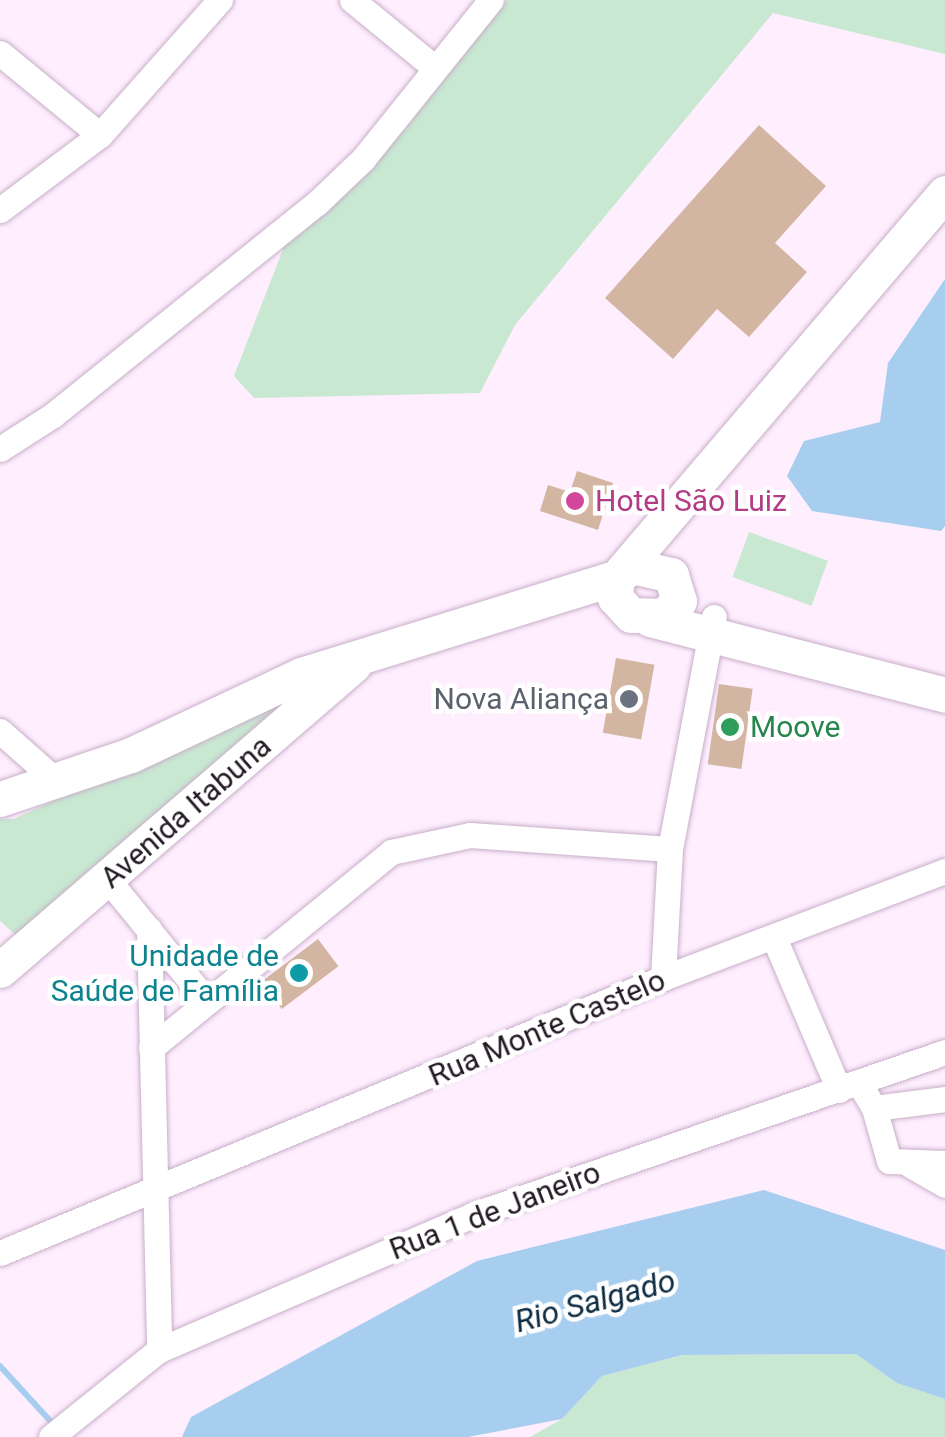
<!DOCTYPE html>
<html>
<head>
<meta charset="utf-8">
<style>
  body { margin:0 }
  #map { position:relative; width:945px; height:1437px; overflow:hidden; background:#feeefe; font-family:Roboto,sans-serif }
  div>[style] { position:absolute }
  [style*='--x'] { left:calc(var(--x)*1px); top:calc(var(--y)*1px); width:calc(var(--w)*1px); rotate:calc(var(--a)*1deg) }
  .green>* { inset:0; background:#c8e8d2; transform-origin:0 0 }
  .water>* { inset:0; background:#a7ceef }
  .stream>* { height:6px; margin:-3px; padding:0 3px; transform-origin:3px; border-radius:3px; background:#a7ceef }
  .building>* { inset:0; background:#d3b6a1; transform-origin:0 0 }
  .roads { filter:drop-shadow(0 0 2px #c8afc9) drop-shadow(0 0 2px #c8afc9) }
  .street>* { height:25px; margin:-12.5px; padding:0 12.5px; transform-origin:12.5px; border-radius:12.5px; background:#fff }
  .secondary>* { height:35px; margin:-17.5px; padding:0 17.5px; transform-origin:17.5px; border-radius:17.5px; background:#fff }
  .dots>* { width:28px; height:28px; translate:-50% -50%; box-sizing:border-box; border:5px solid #fff; border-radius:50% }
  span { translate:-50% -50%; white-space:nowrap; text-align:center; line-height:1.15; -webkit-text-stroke:9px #fff; paint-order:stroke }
  .hotel-label { font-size:30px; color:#b23c85 }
  .left { translate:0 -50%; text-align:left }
  .worship-label { font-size:30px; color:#5b616d }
  .right { translate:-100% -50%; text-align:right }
  .leisure-label { font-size:30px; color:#27864d }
  .street-label { font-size:30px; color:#221922 }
  .culture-label { font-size:30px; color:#0d838f }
  .water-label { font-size:32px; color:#0d2c43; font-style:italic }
</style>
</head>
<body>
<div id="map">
  <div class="green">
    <div style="clip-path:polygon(507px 0,945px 0,945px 54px,773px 13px,515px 325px,480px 393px,254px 398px,234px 376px,285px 244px,404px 130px)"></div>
    <div style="left:749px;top:532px;width:84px;height:48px;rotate:20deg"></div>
    <div style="clip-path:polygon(320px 677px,16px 935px,0 921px,0 819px,14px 819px)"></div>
    <div style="clip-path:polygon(856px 1354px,897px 1383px,945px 1399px,945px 1437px,530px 1437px,562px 1419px,602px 1376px,682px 1355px)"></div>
  </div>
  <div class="water">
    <div style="clip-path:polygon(945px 279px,945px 526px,941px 531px,812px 511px,787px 476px,804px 441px,880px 422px,888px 363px)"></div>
    <div style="clip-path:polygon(764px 1190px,945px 1250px,945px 1399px,897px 1383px,856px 1354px,682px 1355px,602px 1376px,562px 1419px,468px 1437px,182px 1437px,191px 1417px,477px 1261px)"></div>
  </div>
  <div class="stream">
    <div style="--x:0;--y:1366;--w:79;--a:47.6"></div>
  </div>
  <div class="building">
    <div style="clip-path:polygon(759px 125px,826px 186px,775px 243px,807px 272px,749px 337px,717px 309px,673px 359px,605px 298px)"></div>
    <div style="clip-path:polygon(577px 471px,613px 483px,598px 530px,540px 511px,548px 485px,570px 492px)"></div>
    <div style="left:616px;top:658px;width:39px;height:76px;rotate:10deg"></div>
    <div style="left:719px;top:684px;width:34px;height:81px;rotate:8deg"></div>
    <div style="left:318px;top:939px;width:34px;height:71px;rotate:53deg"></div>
  </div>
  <div class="roads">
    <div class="street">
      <div style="--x:352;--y:0;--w:106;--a:39.3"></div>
      <div style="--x:0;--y:53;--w:129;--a:39.4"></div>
      <div style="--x:0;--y:210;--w:125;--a:-36.9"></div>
      <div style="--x:100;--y:135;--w:181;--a:-48.4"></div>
      <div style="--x:0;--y:449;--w:63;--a:-32.7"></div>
      <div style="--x:53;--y:415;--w:339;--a:-38.8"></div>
      <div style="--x:317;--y:203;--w:64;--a:-43.7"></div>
      <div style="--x:363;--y:159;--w:204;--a:-51.2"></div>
      <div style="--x:0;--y:731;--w:80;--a:41.5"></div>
      <div style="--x:109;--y:881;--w:155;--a:50.8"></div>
      <div style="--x:149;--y:929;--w:421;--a:88.6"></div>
      <div style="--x:775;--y:940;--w:163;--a:66.9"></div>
      <div style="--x:663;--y:978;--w:129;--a:-86.9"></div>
      <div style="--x:670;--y:849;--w:236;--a:-79.3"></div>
      <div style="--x:151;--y:1048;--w:310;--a:-39.2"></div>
      <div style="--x:391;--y:852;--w:81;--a:-12.1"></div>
      <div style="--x:470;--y:835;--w:200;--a:4"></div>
      <div style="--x:859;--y:1083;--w:29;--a:59"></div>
      <div style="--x:874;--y:1108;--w:55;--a:74.2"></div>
      <div style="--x:889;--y:1161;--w:56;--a:2"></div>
      <div style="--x:874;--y:1108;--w:72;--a:-7.2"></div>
      <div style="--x:910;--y:1165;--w:40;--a:29.7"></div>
      <div style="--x:0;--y:1253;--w:718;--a:-22.53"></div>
      <div style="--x:663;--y:978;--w:302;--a:-20.8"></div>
      <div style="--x:51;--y:1437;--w:139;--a:-38.9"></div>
      <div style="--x:159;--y:1350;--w:341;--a:-23.3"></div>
      <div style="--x:472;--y:1215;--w:500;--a:-19.01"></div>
    </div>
    <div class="secondary">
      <div style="--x:622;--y:571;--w:497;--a:-49.5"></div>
      <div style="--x:650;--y:619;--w:305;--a:14.4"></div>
      <div style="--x:0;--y:799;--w:138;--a:-18.6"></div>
      <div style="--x:131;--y:755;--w:188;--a:-25.2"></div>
      <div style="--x:301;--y:675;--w:331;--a:-17.2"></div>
      <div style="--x:617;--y:577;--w:19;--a:-36"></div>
      <div style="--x:632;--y:566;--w:40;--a:13"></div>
      <div style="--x:671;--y:575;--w:27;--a:73"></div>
      <div style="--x:679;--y:601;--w:22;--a:137"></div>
      <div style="--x:663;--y:616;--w:32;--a:-178"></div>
      <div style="--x:631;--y:615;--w:23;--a:-133"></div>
      <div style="--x:615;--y:598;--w:21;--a:-85"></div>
      <div style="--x:0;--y:970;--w:467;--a:-40.8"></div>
    </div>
  </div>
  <div class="dots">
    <div style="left:575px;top:501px;background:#d1479c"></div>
    <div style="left:629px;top:699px;background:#6b7280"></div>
    <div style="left:730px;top:727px;background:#2e9e5b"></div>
    <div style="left:299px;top:973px;background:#0f9aa8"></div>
  </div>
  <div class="hotel-label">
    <span class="left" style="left:595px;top:501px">Hotel São Luiz</span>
  </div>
  <div class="worship-label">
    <span class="right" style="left:609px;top:699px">Nova Aliança</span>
  </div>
  <div class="leisure-label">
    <span class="left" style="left:750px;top:727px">Moove</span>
  </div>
  <div class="street-label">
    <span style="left:186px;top:812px;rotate:-41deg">Avenida Itabuna</span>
    <span style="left:547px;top:1028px;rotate:-23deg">Rua Monte Castelo</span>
    <span style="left:495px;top:1211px;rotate:-21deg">Rua 1 de Janeiro</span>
  </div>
  <div class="culture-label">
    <span class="right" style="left:279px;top:973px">Unidade de<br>Saúde de Família</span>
  </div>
  <div class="water-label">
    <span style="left:595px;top:1301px;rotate:-15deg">Rio Salgado</span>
  </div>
</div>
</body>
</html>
